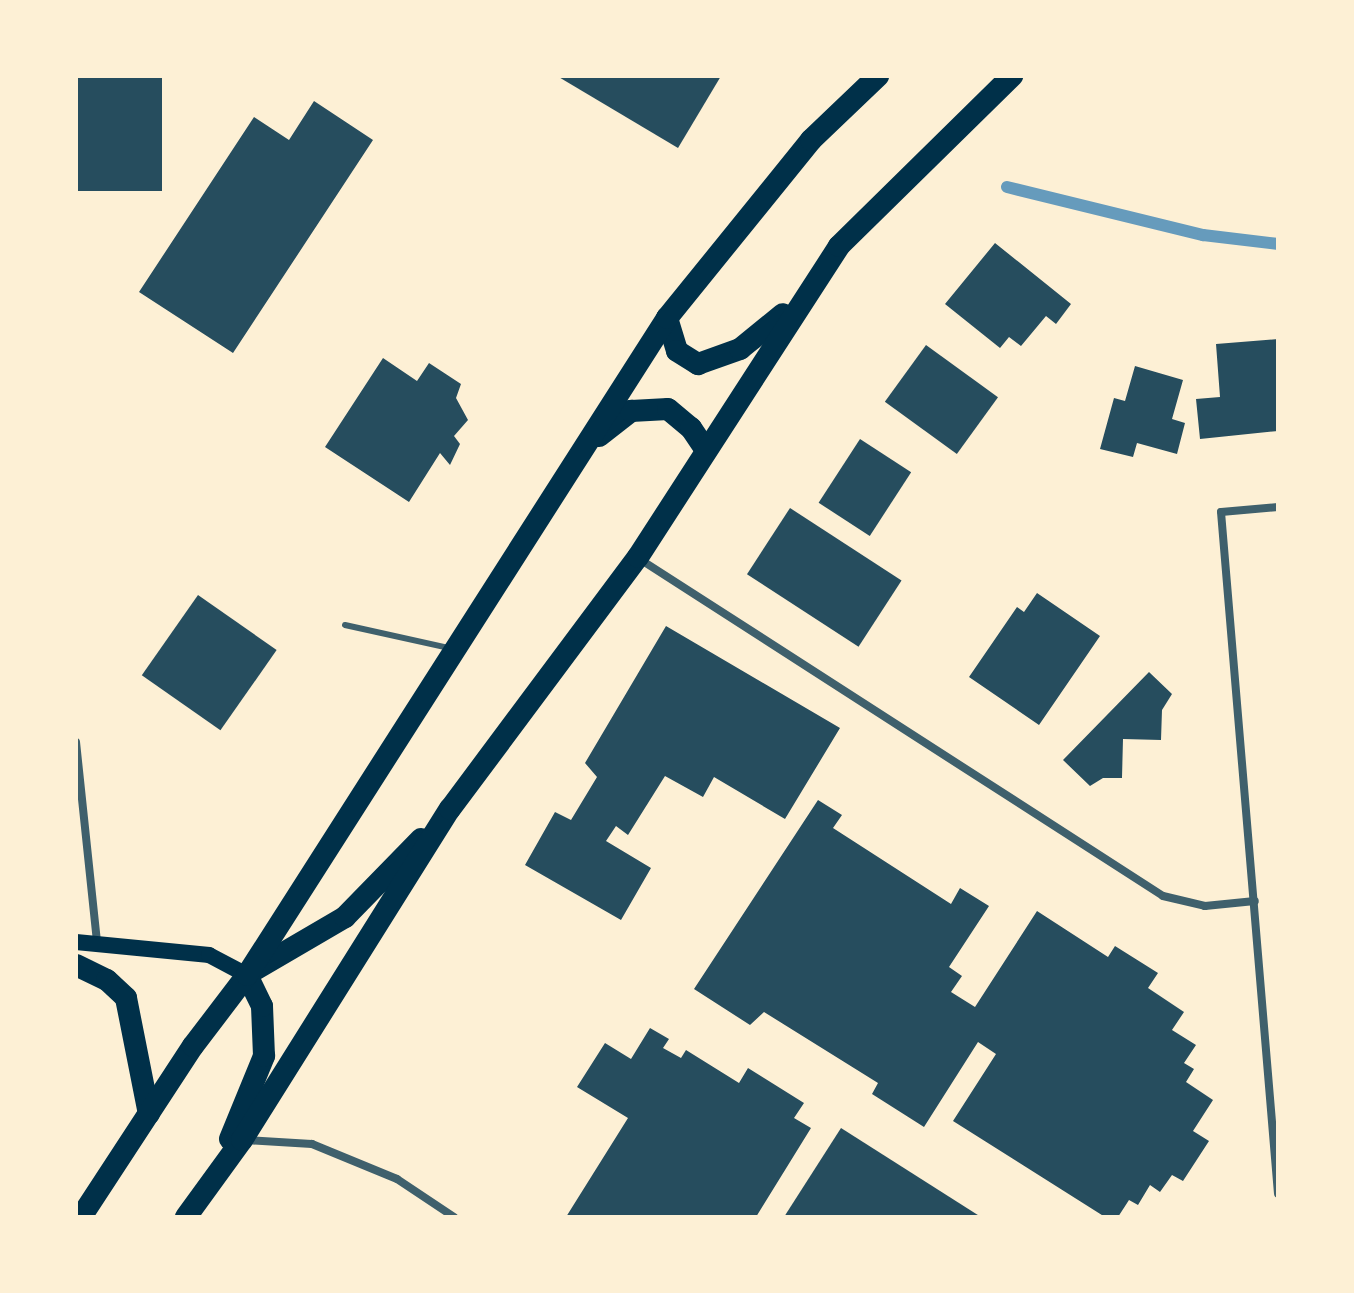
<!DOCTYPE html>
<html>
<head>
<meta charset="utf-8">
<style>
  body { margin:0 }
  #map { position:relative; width:1354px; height:1293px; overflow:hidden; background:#fdf0d5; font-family:Inter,sans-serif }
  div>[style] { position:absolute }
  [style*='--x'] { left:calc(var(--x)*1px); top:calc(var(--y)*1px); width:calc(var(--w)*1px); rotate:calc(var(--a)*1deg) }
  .stream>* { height:12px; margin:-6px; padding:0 6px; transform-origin:6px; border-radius:6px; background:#669bbc }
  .building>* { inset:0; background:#264d5e; transform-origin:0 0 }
  .service>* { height:6px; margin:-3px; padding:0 3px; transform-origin:3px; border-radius:3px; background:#3f606c }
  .minor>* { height:8px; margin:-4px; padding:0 4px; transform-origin:4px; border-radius:4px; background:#3f606c }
  .secondary>* { height:16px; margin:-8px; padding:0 8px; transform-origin:8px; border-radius:8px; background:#003049 }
  .trunk>* { height:22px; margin:-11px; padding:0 11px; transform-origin:11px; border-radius:11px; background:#003049 }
  span { translate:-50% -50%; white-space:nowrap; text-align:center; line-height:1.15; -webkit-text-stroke:6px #fdf0d5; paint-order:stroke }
  .frame { position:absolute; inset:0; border:78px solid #fdf0d5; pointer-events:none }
</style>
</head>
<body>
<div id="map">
  <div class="stream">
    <div style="--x:1007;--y:187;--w:202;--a:13.8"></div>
    <div style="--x:1203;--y:235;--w:76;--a:6.8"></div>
  </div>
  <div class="building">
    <div style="left:76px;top:76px;width:86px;height:115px"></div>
    <div style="clip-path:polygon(557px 76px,721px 76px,678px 148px)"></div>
    <div style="clip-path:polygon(314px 101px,373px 140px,233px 353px,139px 292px,254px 117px,289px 140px)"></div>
    <div style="clip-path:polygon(995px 243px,1071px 304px,1056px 324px,1046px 316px,1021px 346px,1009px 337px,1000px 348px,945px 304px)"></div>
    <div style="clip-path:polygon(1278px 339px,1278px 431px,1200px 439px,1196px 399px,1220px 397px,1216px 344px)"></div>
    <div style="left:926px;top:345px;width:89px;height:70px;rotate:36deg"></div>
    <div style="clip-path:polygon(383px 358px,417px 381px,429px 363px,461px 384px,456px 398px,468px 420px,454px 436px,460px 444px,450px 465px,440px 453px,409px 502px,325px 447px)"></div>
    <div style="clip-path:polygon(1135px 366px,1183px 380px,1172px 419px,1185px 423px,1177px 454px,1137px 443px,1133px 457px,1100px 449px,1114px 398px,1125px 401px)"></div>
    <div style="left:860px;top:439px;width:61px;height:76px;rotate:33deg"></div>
    <div style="left:790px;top:508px;width:133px;height:79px;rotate:33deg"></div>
    <div style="clip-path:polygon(1037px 593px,1100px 636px,1039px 725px,969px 677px,1017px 607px,1024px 612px)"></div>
    <div style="left:198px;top:595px;width:96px;height:98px;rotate:35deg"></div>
    <div style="clip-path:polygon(666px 626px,840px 728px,785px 819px,714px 777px,703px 797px,665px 776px,628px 835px,616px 826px,606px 841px,651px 868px,621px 920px,525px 865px,555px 812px,571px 820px,597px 777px,585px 763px)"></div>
    <div style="clip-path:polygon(1149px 672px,1172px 694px,1162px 710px,1161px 740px,1123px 739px,1122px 778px,1103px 778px,1090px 786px,1063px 760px)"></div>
    <div style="clip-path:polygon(818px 800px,842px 815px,833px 828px,951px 904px,960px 888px,989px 906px,949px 967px,962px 976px,951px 992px,975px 1007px,1037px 911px,1108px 957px,1115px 946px,1158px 973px,1148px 988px,1184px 1012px,1172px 1030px,1196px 1045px,1184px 1063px,1194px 1069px,1186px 1082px,1213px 1100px,1193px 1131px,1209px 1141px,1183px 1181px,1172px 1175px,1160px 1192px,1150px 1185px,1138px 1205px,1129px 1200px,1118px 1217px,1105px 1217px,953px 1121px,996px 1054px,978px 1042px,924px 1127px,872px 1094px,878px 1083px,764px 1012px,750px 1025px,694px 989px)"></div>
    <div style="clip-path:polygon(650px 1028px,669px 1039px,663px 1048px,681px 1058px,686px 1050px,739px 1083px,748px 1068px,804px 1103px,794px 1118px,811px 1128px,756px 1217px,566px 1217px,628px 1118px,577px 1087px,605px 1043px,631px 1059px)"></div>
    <div style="clip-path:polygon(841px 1128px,981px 1217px,784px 1217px)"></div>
  </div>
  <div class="service">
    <div style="--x:345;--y:625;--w:107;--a:12.5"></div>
  </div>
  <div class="minor">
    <div style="--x:1278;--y:507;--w:57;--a:175"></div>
    <div style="--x:1221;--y:512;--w:684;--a:85.22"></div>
    <div style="--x:638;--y:558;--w:624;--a:32.77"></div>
    <div style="--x:1163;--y:896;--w:43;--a:13.4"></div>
    <div style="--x:1205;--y:906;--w:50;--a:-5.7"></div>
    <div style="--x:76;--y:742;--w:201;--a:84"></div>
    <div style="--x:245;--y:1140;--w:67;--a:3.4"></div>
    <div style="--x:312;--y:1144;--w:92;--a:22.4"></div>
    <div style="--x:397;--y:1179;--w:69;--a:33.7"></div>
  </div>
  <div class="secondary">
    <div style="--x:76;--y:942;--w:134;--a:5.6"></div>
    <div style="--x:209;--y:955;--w:43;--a:27.8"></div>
  </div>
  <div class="trunk">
    <div style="--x:667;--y:318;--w:34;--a:73"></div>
    <div style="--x:677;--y:351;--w:25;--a:32"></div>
    <div style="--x:698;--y:364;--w:45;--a:-19.7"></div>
    <div style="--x:740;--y:349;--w:55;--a:-39.1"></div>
    <div style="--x:599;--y:436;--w:41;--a:-38"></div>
    <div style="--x:631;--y:411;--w:37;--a:-3"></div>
    <div style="--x:668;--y:409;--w:30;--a:40"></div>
    <div style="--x:691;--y:428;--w:25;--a:56"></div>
    <div style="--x:76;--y:965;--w:34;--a:26"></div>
    <div style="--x:107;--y:980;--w:26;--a:43"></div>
    <div style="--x:126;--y:998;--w:118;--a:78.8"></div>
    <div style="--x:251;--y:972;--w:109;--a:-30.3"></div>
    <div style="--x:345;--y:917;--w:109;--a:-45.7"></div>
    <div style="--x:230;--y:1139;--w:90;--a:-67.7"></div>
    <div style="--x:264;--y:1056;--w:50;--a:-92.3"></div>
    <div style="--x:262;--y:1006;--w:34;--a:-116"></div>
    <div style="--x:81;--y:1217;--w:204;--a:-56.8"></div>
    <div style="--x:193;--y:1046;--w:89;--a:-52.7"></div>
    <div style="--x:247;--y:975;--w:780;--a:-57.41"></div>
    <div style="--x:667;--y:318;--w:229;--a:-51"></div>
    <div style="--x:811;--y:140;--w:93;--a:-43.7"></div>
    <div style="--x:186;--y:1217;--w:95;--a:-54"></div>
    <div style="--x:242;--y:1140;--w:391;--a:-57.9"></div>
    <div style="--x:450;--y:809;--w:314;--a:-53.3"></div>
    <div style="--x:638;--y:557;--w:370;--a:-57.1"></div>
    <div style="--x:839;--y:246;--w:243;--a:-44.5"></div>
  </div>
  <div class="frame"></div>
</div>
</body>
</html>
